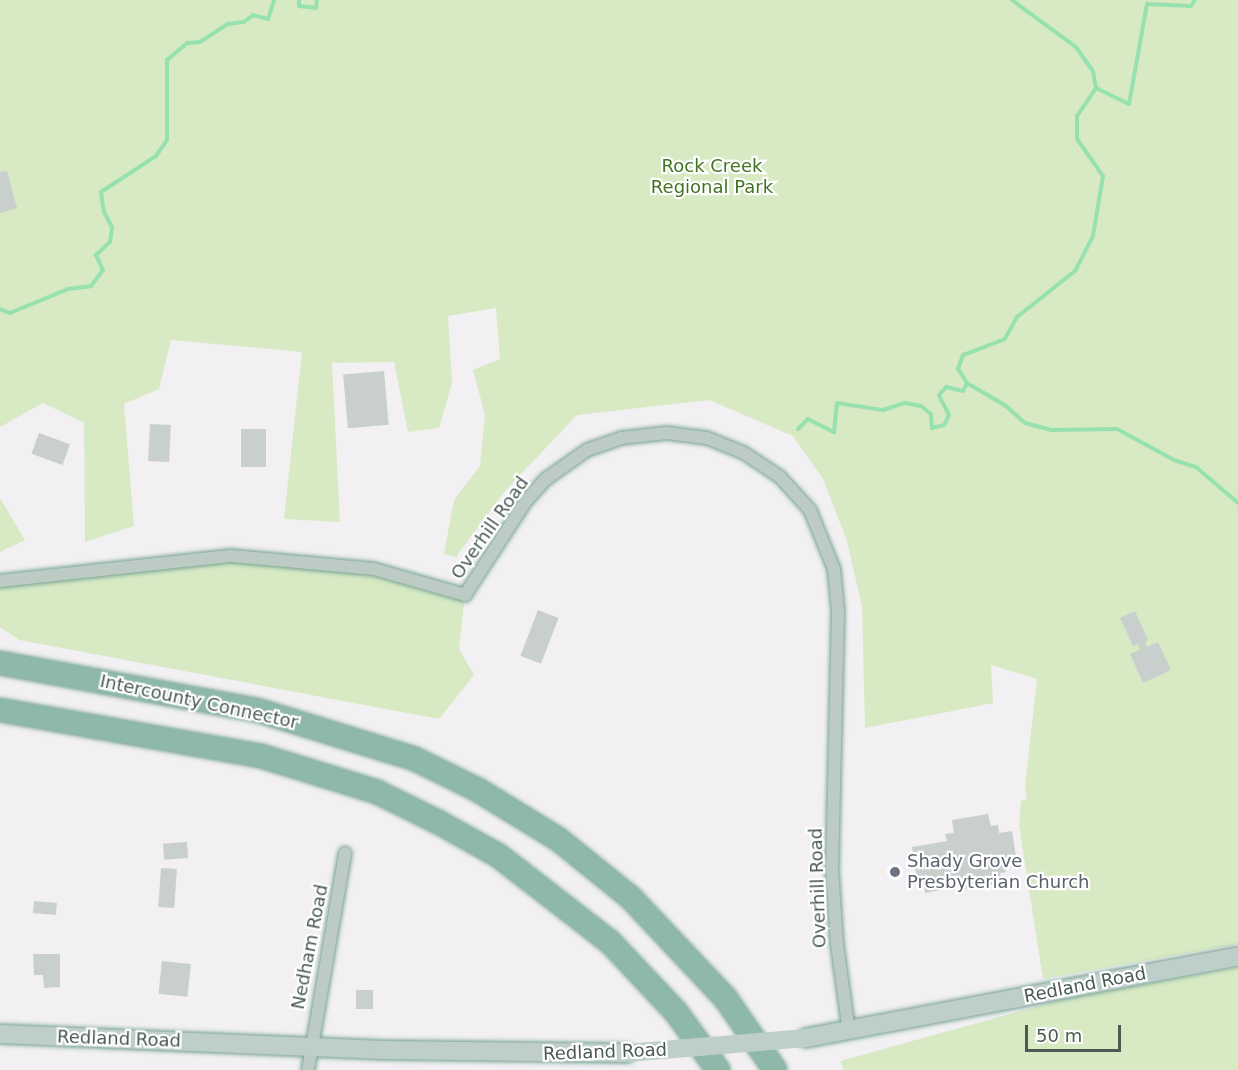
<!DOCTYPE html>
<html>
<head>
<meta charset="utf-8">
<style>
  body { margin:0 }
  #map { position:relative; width:1238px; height:1070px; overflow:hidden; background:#f2f0f2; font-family:"DejaVu Sans",sans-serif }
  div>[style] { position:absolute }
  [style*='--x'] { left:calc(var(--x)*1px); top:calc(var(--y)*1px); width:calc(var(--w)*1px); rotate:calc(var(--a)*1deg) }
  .green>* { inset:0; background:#d7eac4 }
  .stream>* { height:4px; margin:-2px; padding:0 2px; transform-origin:2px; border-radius:2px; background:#97e1b0 }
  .building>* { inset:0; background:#c8cfcd; transform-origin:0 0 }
  .roads { filter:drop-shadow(0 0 2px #79a495) drop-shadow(0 0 2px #79a495) }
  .street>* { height:12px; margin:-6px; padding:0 6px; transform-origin:6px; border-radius:6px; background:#bdcbc5 }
  .secondary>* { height:18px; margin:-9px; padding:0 9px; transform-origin:9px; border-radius:9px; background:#becfc9 }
  .highway>* { height:22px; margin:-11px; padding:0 11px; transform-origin:11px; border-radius:11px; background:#8eb8a9 }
  .secondary-bridge>* { height:18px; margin:-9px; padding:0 9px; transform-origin:9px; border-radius:9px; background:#becfc9 }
  .dots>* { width:16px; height:16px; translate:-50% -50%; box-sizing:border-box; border:3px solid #fff; border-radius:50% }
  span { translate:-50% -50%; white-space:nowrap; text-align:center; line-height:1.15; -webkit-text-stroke:4.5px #fff; paint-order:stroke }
  .park-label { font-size:18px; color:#417423 }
  .street-label { font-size:18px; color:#4a5b54 }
  .worship-label { font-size:18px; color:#5b616d }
  .left { translate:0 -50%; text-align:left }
  .scale { position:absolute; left:1025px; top:1025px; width:96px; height:27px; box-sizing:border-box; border:3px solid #4a5b54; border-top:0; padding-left:8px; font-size:18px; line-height:21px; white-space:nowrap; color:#4a5b54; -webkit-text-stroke:4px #fff; paint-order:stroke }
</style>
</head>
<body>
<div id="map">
  <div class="green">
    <div style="clip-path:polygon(0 0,1238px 0,1238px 944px,1043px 979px,1019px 825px,1021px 801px,1027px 799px,1025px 786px,1037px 679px,991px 665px,993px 703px,865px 728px,862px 607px,847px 541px,823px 479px,793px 436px,709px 400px,577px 415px,505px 491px,456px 557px,444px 554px,454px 500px,480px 466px,485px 415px,473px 370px,500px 359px,496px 308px,448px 316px,452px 383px,439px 428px,408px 432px,394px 362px,332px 363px,340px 522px,284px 519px,302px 352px,171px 340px,159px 389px,124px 404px,134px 526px,85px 542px,84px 423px,43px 403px,0 427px)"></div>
    <div style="clip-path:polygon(0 498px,25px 540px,0 552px)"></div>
    <div style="clip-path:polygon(232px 556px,374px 569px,465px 595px,459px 649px,474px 675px,439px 719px,19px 640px,0 627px,0 581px)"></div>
    <div style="clip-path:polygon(1238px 967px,1238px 1070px,844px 1070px,840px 1061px,1064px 999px)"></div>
  </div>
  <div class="stream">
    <div style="--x:299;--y:0;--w:6;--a:90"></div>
    <div style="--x:299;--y:6;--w:17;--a:7"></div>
    <div style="--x:316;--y:8;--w:8;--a:-83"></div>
    <div style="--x:1012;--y:0;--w:79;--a:36.3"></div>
    <div style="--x:1076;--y:47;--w:29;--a:55"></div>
    <div style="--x:1093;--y:71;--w:17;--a:80"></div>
    <div style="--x:1096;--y:88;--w:34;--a:124"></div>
    <div style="--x:1077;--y:116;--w:23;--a:90"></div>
    <div style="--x:1077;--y:139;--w:45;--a:54.9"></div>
    <div style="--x:1103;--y:176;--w:61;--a:99.5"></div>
    <div style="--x:1093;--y:236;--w:39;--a:117"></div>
    <div style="--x:1075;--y:271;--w:74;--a:141.6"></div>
    <div style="--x:1017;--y:317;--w:25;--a:119"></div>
    <div style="--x:1005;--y:339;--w:45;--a:159.1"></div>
    <div style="--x:963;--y:355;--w:15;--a:110"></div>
    <div style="--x:958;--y:369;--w:17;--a:57"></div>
    <div style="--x:967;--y:383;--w:45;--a:30.5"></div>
    <div style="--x:1006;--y:406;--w:25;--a:42"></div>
    <div style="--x:1025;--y:423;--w:28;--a:15"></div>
    <div style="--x:1052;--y:430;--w:65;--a:-0.9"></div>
    <div style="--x:1117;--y:429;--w:65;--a:28.5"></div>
    <div style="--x:1174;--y:460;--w:23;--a:18"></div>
    <div style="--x:1196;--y:467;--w:55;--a:40.6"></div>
    <div style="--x:1096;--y:88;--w:37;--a:26"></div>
    <div style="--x:1129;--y:104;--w:102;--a:-79.8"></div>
    <div style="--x:1147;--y:4;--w:44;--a:2.6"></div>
    <div style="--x:1191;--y:6;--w:7;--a:-56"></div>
    <div style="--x:0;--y:309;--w:11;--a:22"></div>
    <div style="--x:10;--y:313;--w:63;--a:-22.5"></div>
    <div style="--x:68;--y:289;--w:23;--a:-7"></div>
    <div style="--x:91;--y:286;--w:20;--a:-53"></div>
    <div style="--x:103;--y:270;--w:17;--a:-115"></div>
    <div style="--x:96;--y:255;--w:19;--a:-43"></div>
    <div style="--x:110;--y:242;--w:15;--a:-82"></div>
    <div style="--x:112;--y:227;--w:17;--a:-118"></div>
    <div style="--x:104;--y:212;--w:20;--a:-99"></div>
    <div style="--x:101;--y:192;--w:66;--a:-33.2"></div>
    <div style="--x:156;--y:156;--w:19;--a:-55"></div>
    <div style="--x:167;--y:140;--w:80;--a:-90"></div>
    <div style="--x:167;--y:60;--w:26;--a:-40"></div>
    <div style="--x:187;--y:43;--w:13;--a:-4"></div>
    <div style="--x:200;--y:42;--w:33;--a:-33"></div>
    <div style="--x:228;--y:24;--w:16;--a:-7"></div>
    <div style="--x:244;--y:22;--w:11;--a:-38"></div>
    <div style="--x:253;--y:15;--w:16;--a:15"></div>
    <div style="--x:268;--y:19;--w:20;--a:-72"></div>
    <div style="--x:798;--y:429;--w:14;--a:-45"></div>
    <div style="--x:808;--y:419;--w:29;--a:27"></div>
    <div style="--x:834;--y:432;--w:29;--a:-84"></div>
    <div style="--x:837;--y:403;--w:47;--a:8.7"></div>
    <div style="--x:883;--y:410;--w:23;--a:-18"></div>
    <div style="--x:905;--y:403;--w:16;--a:11"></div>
    <div style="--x:921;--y:406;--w:13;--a:39"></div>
    <div style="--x:931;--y:414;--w:14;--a:86"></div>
    <div style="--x:932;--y:428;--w:12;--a:-14"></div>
    <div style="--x:944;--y:425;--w:11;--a:-63"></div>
    <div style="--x:949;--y:415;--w:22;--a:-117"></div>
    <div style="--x:939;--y:395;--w:11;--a:-49"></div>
    <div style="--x:946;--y:387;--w:17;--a:13"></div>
    <div style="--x:963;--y:391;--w:9;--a:-63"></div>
  </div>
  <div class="building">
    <div style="clip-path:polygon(7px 171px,17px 208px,0 213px,0 172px)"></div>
    <div style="left:384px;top:371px;width:54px;height:41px;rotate:85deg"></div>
    <div style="left:150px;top:424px;width:21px;height:37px;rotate:3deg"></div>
    <div style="left:241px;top:429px;width:25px;height:38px"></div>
    <div style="left:39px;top:433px;width:33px;height:22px;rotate:20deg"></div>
    <div style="left:538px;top:610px;width:22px;height:49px;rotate:21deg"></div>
    <div style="clip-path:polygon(1135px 611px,1148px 640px,1145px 642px,1147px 647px,1158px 642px,1171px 670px,1143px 683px,1130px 654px,1140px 650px,1138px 644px,1133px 646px,1120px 618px)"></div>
    <div style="clip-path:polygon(988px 814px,991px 826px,998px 825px,999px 833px,1012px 831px,1017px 863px,1005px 865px,1007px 872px,1000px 873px,1002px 883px,964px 889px,962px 880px,941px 883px,942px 890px,925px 893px,924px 885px,918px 886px,912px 847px,947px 841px,945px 834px,954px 833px,952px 820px)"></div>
    <div style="left:187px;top:842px;width:16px;height:24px;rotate:86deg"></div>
    <div style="left:161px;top:868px;width:16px;height:39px;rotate:4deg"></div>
    <div style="left:34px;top:901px;width:23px;height:12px;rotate:5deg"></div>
    <div style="clip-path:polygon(33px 954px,60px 954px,60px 987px,44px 988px,43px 975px,34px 975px)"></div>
    <div style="left:162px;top:961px;width:29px;height:33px;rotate:6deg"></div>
    <div style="left:373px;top:990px;width:19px;height:17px;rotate:90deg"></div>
  </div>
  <div class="roads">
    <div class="street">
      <div style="--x:0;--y:581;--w:233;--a:-6.2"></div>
      <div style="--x:232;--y:556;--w:143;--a:5.2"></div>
      <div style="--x:374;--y:569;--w:95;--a:15.9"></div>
      <div style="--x:465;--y:595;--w:112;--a:-57"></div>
      <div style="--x:526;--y:501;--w:30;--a:-48"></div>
      <div style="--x:546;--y:479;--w:50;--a:-35.3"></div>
      <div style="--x:587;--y:450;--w:36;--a:-19"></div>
      <div style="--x:621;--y:438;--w:46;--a:-6.2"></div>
      <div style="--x:667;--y:433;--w:40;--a:7.1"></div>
      <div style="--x:707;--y:438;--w:40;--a:22"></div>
      <div style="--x:744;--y:453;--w:43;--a:33.7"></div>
      <div style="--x:780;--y:477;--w:45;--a:47.7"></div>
      <div style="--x:810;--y:510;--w:64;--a:67.9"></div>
      <div style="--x:834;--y:569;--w:42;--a:84.6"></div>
      <div style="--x:838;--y:611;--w:256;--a:91.3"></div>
      <div style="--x:832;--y:867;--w:77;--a:86.3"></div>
      <div style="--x:837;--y:944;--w:89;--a:82.2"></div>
      <div style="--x:308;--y:1070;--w:220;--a:-80.3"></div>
    </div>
    <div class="secondary">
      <div style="--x:0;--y:1034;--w:384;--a:2.4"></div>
      <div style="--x:384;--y:1050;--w:243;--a:0.7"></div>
      <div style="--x:806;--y:1038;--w:440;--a:-10.7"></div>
    </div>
    <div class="highway">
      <div style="--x:0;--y:663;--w:261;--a:10.4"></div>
      <div style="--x:257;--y:710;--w:165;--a:17.2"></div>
      <div style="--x:415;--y:759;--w:70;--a:26.2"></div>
      <div style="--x:478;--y:790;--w:94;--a:31.5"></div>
      <div style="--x:558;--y:839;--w:92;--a:38.9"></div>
      <div style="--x:630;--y:897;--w:140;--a:46.7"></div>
      <div style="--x:726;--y:999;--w:86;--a:55.4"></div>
      <div style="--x:0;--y:710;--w:265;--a:10"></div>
      <div style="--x:261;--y:756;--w:121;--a:17.2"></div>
      <div style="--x:377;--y:792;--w:70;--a:26.2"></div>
      <div style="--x:440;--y:823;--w:68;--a:29.2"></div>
      <div style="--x:499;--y:856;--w:140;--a:37.8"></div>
      <div style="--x:610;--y:942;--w:96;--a:46.7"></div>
      <div style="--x:676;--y:1012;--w:72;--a:54.1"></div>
    </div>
  </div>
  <div class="secondary-bridge">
    <div style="--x:627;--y:1053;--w:180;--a:-4.8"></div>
  </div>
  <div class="dots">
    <div style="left:895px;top:872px;background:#6b7280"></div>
  </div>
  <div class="park-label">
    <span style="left:712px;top:177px">Rock Creek<br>Regional Park</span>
  </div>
  <div class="street-label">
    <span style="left:490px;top:528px;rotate:-55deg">Overhill Road</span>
    <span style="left:199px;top:702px;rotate:12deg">Intercounty Connector</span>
    <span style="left:818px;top:888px;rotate:-92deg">Overhill Road</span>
    <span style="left:310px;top:947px;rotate:-79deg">Nedham Road</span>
    <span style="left:1085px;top:985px;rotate:-11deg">Redland Road</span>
    <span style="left:119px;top:1039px;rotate:2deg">Redland Road</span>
    <span style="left:605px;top:1052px;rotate:-2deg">Redland Road</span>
  </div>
  <div class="worship-label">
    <span class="left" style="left:907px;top:872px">Shady Grove<br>Presbyterian Church</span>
  </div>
  <div class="scale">50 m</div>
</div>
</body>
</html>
